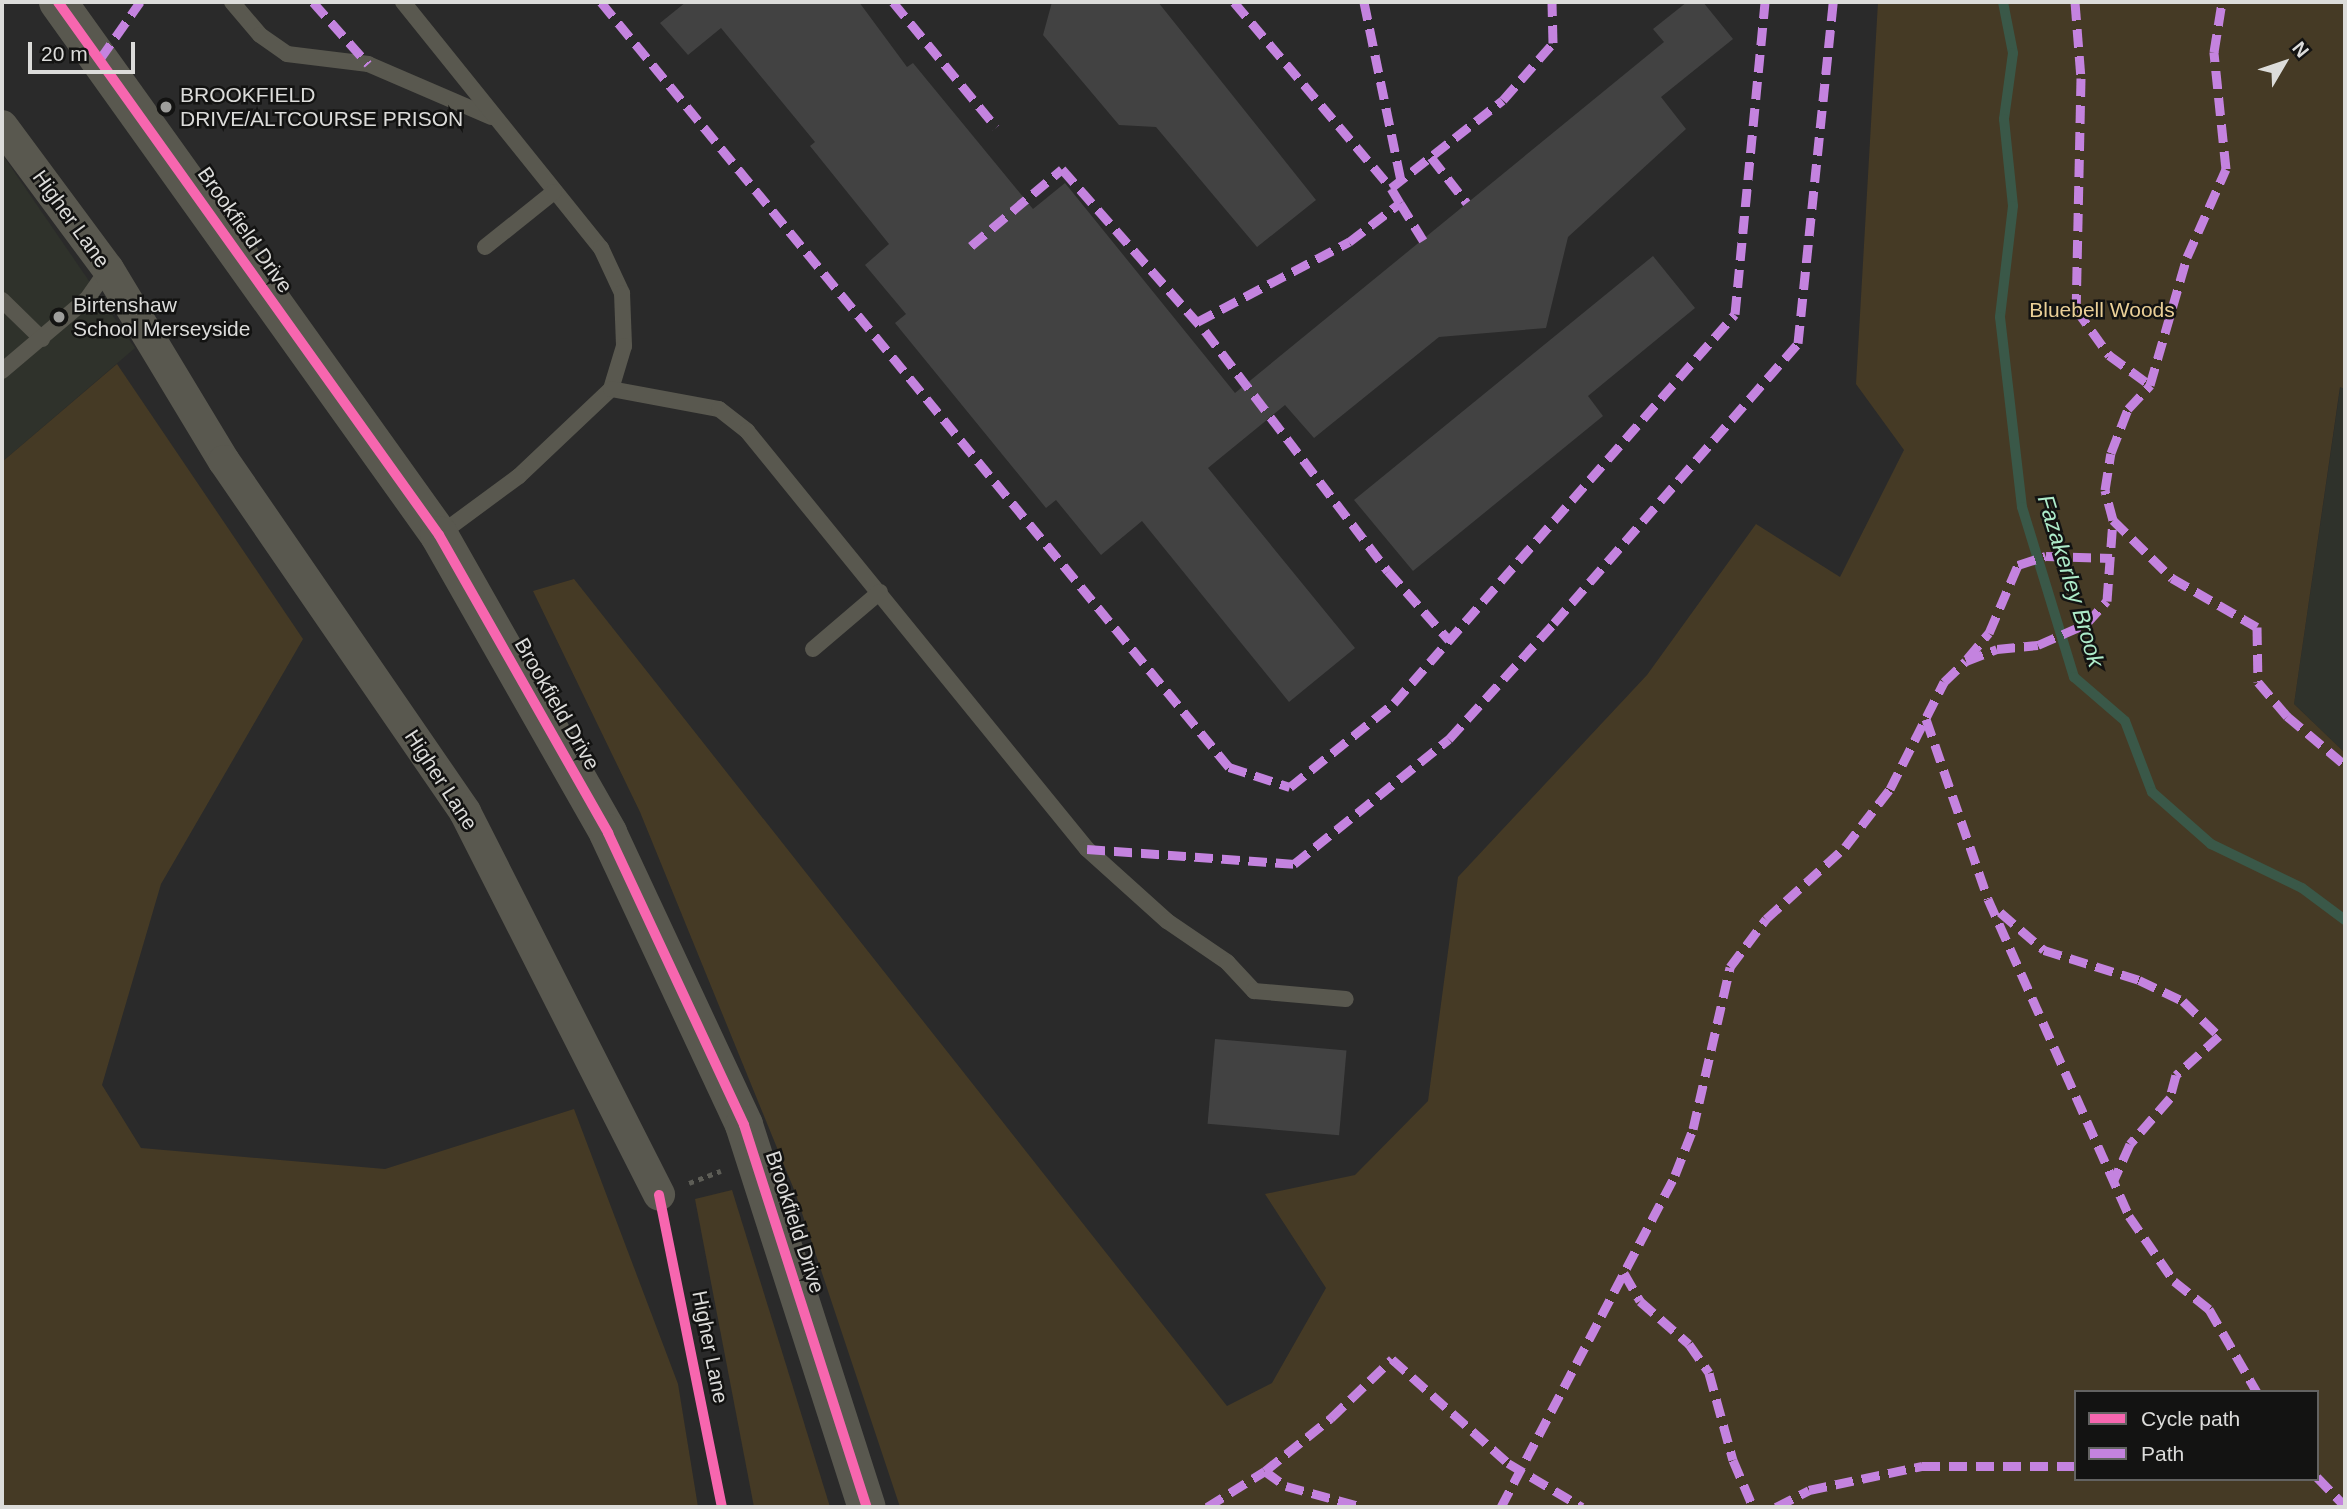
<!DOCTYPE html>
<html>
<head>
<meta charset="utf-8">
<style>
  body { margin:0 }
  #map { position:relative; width:2347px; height:1509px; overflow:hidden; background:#2a2a2a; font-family:Arial,sans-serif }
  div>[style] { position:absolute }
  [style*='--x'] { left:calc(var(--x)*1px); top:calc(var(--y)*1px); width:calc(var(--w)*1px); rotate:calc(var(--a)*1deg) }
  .built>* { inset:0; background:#2f322b }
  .green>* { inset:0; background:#453a25 }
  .stream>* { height:10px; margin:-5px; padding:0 5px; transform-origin:5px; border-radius:5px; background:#3a5848 }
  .building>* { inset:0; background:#424242; transform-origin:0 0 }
  .path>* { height:4.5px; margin-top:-2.25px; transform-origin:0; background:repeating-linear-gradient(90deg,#5d5d56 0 5px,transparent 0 10px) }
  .service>* { height:16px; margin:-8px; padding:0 8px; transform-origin:8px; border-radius:8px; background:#59584f }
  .minor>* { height:32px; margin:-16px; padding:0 16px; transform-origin:16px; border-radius:16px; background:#59584f }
  .tertiary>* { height:38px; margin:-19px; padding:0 19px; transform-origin:19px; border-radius:19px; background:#59584f }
  .quiet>* { height:9px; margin-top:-4.5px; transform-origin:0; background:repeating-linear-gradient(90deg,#c483df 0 18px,transparent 0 27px) }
  .cycleway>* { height:10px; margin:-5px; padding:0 5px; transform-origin:5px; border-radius:5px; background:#f766af }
  .dots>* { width:19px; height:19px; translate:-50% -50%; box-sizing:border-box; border:4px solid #131312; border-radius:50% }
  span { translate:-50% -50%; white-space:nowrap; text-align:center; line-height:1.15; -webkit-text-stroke:5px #131312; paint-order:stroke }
  .poi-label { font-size:21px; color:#dcdcda }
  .left { translate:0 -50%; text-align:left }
  .street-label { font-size:21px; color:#dcdcda }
  .park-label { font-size:21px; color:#eacf97 }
  .water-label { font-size:23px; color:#adebc9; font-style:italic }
  .frame { position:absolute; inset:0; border:4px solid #dcdcda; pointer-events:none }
  .legend { position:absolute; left:2074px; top:1390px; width:245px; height:91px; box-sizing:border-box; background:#131312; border:2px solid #636362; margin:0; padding:9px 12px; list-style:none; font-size:21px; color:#dcdcda }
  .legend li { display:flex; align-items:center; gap:14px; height:35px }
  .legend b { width:35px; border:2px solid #636362 }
  .north { position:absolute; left:2249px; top:28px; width:70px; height:70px; -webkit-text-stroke:5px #131312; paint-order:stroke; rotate:51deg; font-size:19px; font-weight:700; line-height:28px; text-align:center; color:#dcdcda }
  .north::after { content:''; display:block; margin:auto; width:24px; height:32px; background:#dcdcda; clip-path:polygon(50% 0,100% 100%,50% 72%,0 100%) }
  .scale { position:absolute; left:28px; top:42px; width:107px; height:32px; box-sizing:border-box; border:4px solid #dcdcda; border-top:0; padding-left:9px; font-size:21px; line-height:24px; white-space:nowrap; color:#dcdcda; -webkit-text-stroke:5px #131312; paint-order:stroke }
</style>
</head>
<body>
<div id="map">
  <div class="built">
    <div style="clip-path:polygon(2px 154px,135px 348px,2px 462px)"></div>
    <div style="clip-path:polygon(2345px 355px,2345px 753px,2294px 704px)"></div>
  </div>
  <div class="green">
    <div style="clip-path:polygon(evenodd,1878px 2px,2345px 2px,2345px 389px,2340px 387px,2294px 704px,2345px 753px,2345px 1507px,900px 1507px,795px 1192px,640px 812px,533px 591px,574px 579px,1227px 1406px,1272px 1383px,1326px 1288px,1265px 1194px,1355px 1175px,1428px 1101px,1458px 877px,1647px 675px,1756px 524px,1840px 577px,1904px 450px,1856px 384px,1878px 2px,2076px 1392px,2317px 1392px,2317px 1479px,2076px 1479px,2076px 1392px)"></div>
    <div style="clip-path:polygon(117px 364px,303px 639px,161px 884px,102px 1085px,141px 1148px,385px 1169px,574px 1109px,678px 1384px,698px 1507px,2px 1507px,2px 462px)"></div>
    <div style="clip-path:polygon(732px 1190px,830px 1507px,754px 1507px,695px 1199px)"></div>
  </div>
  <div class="stream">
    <div style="--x:2003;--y:2;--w:52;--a:78.9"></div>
    <div style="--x:2013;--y:53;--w:67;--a:97.8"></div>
    <div style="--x:2004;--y:119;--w:87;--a:84.1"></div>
    <div style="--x:2013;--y:206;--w:112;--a:96.7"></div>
    <div style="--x:2000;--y:317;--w:191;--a:83.4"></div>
    <div style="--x:2022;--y:507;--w:178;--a:73"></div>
    <div style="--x:2074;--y:677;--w:67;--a:40.8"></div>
    <div style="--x:2125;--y:721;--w:76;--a:69.2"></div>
    <div style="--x:2152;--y:792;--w:79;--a:41.4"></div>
    <div style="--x:2211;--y:844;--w:101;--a:25.8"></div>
    <div style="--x:2302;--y:888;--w:54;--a:36.7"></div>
  </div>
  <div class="building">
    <div style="clip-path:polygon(686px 2px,859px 2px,907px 67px,913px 63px,1033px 209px,1065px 183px,1235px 393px,1664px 42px,1653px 29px,1687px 2px,1703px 2px,1733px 39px,1661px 97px,1686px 129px,1568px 237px,1546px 328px,1439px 337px,1314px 438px,1285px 405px,1208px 468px,1355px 648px,1289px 702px,1142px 521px,1101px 555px,1056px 500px,1046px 508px,895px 323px,906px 314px,865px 265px,889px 244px,810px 146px,815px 142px,721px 28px,688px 55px,660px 23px)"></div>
    <div style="clip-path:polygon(1052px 2px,1158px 2px,1316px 200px,1257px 247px,1156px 127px,1119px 125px,1043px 35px)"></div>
    <div style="clip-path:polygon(1653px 256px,1695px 308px,1588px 396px,1603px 416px,1413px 571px,1354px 500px)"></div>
    <div style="left:1215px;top:1039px;width:132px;height:85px;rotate:5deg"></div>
  </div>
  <div class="path">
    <div style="--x:689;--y:1183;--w:34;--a:-21"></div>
  </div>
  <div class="service">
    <div style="--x:232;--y:2;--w:43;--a:49.7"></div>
    <div style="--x:260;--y:35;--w:33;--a:35"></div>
    <div style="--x:287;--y:54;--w:82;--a:7"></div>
    <div style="--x:368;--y:64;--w:134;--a:23.3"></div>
    <div style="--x:403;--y:2;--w:316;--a:51.2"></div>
    <div style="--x:601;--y:248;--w:50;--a:65"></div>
    <div style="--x:622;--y:293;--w:53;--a:87.8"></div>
    <div style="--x:624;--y:346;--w:45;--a:106.8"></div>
    <div style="--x:611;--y:389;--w:127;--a:136.6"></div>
    <div style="--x:519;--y:476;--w:99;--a:143.6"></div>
    <div style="--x:485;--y:247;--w:88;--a:-38.6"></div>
    <div style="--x:2;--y:300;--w:56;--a:44.3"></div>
    <div style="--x:2;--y:371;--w:111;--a:-40.3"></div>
    <div style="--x:87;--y:299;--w:37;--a:-55"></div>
    <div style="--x:611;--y:389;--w:110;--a:10.5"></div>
    <div style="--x:719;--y:409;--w:36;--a:38"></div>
    <div style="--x:747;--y:431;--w:539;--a:50.88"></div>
    <div style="--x:1087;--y:849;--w:108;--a:42"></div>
    <div style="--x:1167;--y:921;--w:73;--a:34.3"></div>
    <div style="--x:1227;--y:962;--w:40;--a:47"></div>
    <div style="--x:1254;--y:991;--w:92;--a:5"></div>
    <div style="--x:813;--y:649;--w:88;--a:-40.4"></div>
  </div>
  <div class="minor">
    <div style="--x:2;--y:126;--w:178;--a:53.5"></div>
    <div style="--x:108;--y:269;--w:224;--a:58.9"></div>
    <div style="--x:224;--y:461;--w:426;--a:55.5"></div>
    <div style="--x:465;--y:812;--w:429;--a:63.1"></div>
  </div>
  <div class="tertiary">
    <div style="--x:58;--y:2;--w:655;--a:54.44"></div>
    <div style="--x:439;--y:535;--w:343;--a:60.4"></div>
    <div style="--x:608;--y:833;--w:322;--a:65"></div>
    <div style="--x:744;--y:1125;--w:401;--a:72.2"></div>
  </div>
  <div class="quiet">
    <div style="--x:313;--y:2;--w:83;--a:48.4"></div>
    <div style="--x:601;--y:2;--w:990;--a:50.62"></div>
    <div style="--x:1229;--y:767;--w:64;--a:18.2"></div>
    <div style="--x:1290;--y:787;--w:134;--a:-38.9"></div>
    <div style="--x:1394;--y:703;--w:517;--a:-48.76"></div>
    <div style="--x:1735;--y:314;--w:313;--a:-84.5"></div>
    <div style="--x:893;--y:2;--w:162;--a:50.5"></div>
    <div style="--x:1234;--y:2;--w:243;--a:49.8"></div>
    <div style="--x:1391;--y:188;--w:142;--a:-38.2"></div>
    <div style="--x:1503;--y:100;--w:76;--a:-48.7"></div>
    <div style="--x:1553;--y:43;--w:41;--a:-91.4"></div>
    <div style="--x:1364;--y:2;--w:183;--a:78.3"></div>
    <div style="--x:2075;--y:2;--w:76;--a:85.5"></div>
    <div style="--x:2081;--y:78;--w:231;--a:91.2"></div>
    <div style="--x:2076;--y:309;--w:57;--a:54.3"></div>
    <div style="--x:2109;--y:355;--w:51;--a:36.2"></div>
    <div style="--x:100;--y:59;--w:70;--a:-54.9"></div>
    <div style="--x:1431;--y:157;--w:58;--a:52"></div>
    <div style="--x:1400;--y:203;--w:44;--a:58.1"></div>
    <div style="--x:971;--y:246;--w:119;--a:-40.2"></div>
    <div style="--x:1062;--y:169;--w:216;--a:48.6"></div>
    <div style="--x:1205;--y:331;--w:302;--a:52.7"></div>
    <div style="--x:1388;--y:571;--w:92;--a:48.5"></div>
    <div style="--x:1197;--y:322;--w:172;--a:-27.8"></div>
    <div style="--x:1349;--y:242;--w:64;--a:-37.4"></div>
    <div style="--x:1400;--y:203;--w:17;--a:-121"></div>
    <div style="--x:2113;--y:520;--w:83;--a:44.5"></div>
    <div style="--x:2172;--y:578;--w:98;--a:30"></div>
    <div style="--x:2257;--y:627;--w:55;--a:89"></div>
    <div style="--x:2258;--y:682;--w:45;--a:49.5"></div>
    <div style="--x:2287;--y:716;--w:76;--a:40.2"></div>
    <div style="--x:1967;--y:659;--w:34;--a:-50"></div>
    <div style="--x:1989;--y:633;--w:74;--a:-66.9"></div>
    <div style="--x:2018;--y:565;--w:29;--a:-18"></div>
    <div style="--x:2046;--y:556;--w:66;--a:1.7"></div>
    <div style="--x:1926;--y:719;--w:190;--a:71"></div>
    <div style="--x:1988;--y:899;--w:347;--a:66"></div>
    <div style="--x:2129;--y:1216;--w:79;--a:55.3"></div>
    <div style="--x:2174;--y:1281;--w:45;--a:38.7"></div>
    <div style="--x:2209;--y:1309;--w:96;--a:60"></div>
    <div style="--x:1087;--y:849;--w:208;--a:4.1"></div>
    <div style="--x:1294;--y:864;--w:199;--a:-38.9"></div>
    <div style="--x:1449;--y:739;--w:156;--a:-47.8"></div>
    <div style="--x:1554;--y:623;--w:371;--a:-48.9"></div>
    <div style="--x:1798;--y:343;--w:343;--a:-84.1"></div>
    <div style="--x:2000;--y:912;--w:58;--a:40.8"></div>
    <div style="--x:2044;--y:950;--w:100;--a:17.5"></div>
    <div style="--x:2139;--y:980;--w:49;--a:25.5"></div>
    <div style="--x:2183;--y:1001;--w:50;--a:44.2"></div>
    <div style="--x:2219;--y:1036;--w:58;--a:137.8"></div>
    <div style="--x:2176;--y:1075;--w:24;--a:105"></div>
    <div style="--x:2170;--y:1098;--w:61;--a:131"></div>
    <div style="--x:2130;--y:1144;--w:42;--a:114.1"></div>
    <div style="--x:1624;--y:1273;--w:32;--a:60"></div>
    <div style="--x:1640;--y:1301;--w:65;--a:41.3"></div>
    <div style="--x:1689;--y:1344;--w:35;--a:55"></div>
    <div style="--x:1709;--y:1373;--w:90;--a:74.6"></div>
    <div style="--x:1733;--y:1460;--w:51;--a:66.9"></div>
    <div style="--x:1265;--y:1471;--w:26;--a:36"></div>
    <div style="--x:1286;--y:1486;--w:80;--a:15.3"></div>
    <div style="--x:2317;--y:1477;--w:40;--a:46"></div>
    <div style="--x:1207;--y:1507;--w:68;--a:-31.8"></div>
    <div style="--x:1265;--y:1471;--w:85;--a:-38.8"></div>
    <div style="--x:1331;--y:1418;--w:85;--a:-44"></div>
    <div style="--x:1392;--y:1359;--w:156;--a:41.9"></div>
    <div style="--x:1508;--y:1463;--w:86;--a:30.7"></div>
    <div style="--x:1501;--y:1507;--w:375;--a:-62.3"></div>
    <div style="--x:1675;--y:1175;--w:49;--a:-68.6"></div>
    <div style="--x:1693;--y:1129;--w:166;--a:-77.1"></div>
    <div style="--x:1730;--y:967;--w:60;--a:-53.1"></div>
    <div style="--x:1766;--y:919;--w:107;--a:-42.3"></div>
    <div style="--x:1845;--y:847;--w:73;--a:-52.2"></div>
    <div style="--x:1890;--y:789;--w:120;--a:-63.2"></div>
    <div style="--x:1944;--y:682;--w:30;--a:-44"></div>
    <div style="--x:1966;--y:661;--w:33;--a:-21"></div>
    <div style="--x:1997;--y:649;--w:41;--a:-5.6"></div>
    <div style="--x:2038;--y:645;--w:52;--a:-23.6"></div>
    <div style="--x:2086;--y:624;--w:31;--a:-48"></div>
    <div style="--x:2107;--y:601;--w:81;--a:-85.8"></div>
    <div style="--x:2113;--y:520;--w:31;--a:-105"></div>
    <div style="--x:2105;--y:490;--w:37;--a:-81"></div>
    <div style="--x:2111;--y:453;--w:47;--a:-68.9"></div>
    <div style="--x:2128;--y:409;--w:33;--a:-47"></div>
    <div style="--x:2150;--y:385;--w:133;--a:-73.9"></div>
    <div style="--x:2187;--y:257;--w:96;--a:-66.1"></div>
    <div style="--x:2226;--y:169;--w:118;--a:-95.9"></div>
    <div style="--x:2214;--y:52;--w:51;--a:-80.9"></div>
    <div style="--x:1776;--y:1507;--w:37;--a:-27"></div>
    <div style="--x:1809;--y:1490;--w:116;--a:-12"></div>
    <div style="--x:1922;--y:1466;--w:154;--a:0"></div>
  </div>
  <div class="cycleway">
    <div style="--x:58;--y:2;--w:655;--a:54.44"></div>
    <div style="--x:439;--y:535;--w:343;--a:60.4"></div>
    <div style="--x:608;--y:833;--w:322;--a:65"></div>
    <div style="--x:744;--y:1125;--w:401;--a:72.2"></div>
    <div style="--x:659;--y:1195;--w:318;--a:78.6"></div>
  </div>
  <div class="dots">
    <div style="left:166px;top:107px;background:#9e9e9c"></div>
    <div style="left:59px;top:317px;background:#9e9e9c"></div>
  </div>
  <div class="poi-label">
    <span class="left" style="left:180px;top:107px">BROOKFIELD<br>DRIVE/ALTCOURSE PRISON</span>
    <span class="left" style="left:73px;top:317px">Birtenshaw<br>School Merseyside</span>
  </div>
  <div class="street-label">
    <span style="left:71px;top:219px;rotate:54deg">Higher Lane</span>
    <span style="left:245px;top:230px;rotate:55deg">Brookfield Drive</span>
    <span style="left:557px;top:704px;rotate:60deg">Brookfield Drive</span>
    <span style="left:441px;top:780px;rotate:57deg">Higher Lane</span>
    <span style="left:795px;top:1222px;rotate:72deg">Brookfield Drive</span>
    <span style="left:710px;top:1347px;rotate:79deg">Higher Lane</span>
  </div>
  <div class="park-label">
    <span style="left:2102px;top:310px">Bluebell Woods</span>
  </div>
  <div class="water-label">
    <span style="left:2071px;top:581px;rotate:73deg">Fazakerley Brook</span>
  </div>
  <div class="frame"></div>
  <ul class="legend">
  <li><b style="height:9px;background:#f766af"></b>Cycle path</li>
  <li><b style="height:9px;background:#c483df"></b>Path</li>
  </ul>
  <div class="north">N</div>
  <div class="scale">20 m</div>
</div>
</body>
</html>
